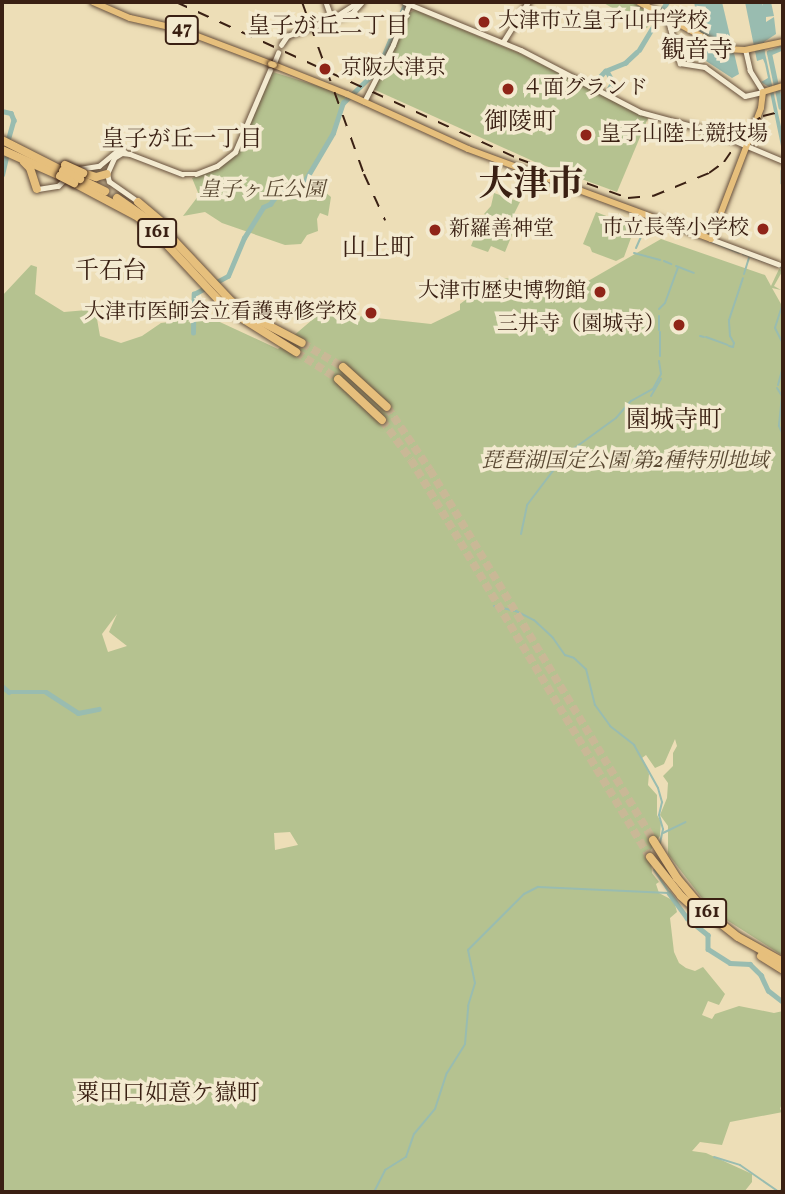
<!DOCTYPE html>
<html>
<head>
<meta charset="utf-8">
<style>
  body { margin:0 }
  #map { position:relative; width:785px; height:1194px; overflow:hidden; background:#eddeb7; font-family:Vollkorn,"Noto Serif JP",serif }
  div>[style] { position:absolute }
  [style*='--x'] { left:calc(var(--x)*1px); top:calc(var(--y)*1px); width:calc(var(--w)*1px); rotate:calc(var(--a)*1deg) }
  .green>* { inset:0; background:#b5c290 }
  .water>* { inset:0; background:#99bcb0 }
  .stream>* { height:2px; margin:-1px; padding:0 1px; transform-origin:1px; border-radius:1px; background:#99bcb0 }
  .canal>* { height:3.5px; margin:-1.75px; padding:0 1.75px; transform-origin:1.75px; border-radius:1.75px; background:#99bcb0 }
  .river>* { height:4.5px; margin:-2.25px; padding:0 2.25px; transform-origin:2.25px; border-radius:2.25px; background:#99bcb0 }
  .highway-tunnel>* { height:8px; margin-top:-4px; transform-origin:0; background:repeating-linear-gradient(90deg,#c9b896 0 8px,transparent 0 12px) }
  .roads { filter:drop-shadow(0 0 2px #67503c) drop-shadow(0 0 2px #67503c) }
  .minor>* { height:4.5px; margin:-2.25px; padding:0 2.25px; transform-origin:2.25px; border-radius:2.25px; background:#f3ead0 }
  .major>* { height:6px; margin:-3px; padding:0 3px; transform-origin:3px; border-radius:3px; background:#e6bf7c }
  .highway>* { height:8px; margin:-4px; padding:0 4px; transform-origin:4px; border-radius:4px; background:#e6bf7c }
  .rail>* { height:2px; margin-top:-1px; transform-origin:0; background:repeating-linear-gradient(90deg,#3a2013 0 12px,transparent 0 24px) }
  .bridges { filter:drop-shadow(0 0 2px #3a2013) drop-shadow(0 0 2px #3a2013) }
  .major-bridge>* { height:6px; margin:-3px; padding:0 3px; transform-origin:3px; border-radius:3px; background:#e6bf7c }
  .highway-bridge>* { height:8px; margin:-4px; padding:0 4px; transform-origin:4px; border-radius:4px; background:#e6bf7c }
  .dots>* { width:19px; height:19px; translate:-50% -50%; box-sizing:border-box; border:4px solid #f3ead0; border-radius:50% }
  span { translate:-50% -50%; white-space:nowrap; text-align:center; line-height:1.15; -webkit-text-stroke:7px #f3ead0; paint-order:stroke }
  .shield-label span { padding:2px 5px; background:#f3ead0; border:2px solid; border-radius:5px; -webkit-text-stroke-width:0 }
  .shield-label { font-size:19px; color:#3a2013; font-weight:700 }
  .poi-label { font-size:21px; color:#3a2013 }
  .left { translate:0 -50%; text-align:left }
  .right { translate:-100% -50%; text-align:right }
  .park-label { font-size:21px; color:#594832; font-style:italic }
  .neighbourhood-label { font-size:23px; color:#3a2013 }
  .quarter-label { font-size:24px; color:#3a2013 }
  .town-label { font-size:35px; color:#3a2013; font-weight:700 }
  .frame { position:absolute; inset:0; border:4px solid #3a2013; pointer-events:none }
</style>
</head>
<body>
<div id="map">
  <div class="green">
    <div style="clip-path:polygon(602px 2px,632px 2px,655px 17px,647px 28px)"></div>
    <div style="clip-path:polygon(415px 10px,521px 54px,648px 118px,617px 192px,535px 162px,373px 89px,407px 14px)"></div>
    <div style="clip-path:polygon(273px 72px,350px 96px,343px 105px,337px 129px,305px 184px,320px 188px,331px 197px,328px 216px,320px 213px,317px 219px,318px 231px,307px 235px,301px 244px,285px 245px,222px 223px,205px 212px,183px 216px,199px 195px,192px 178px,209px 172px,234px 155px)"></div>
    <div style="clip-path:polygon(494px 193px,520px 202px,508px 226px,484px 214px,491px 206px)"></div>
    <div style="clip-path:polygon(596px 212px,635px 227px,624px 257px,616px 261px,592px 252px,590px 247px,583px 244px)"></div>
    <div style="clip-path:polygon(482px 218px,514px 230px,505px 252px,491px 246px,488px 252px,471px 246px)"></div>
    <div style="clip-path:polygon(evenodd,661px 239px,765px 275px,771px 286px,779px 269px,783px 270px,774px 286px,781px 290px,772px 288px,781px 304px,783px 301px,783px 956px,711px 910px,668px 854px,668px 826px,660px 815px,667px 798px,668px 783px,663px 776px,673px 766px,673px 753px,677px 746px,675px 739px,664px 764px,655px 768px,646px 755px,642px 758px,649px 774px,648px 785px,657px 795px,657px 815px,661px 822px,660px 836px,650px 851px,652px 873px,659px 882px,656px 884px,659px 893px,674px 901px,677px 912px,670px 918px,674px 952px,679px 963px,686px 968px,695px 971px,703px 967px,725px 994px,719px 1005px,708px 1001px,702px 1015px,712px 1019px,715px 1014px,739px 1006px,774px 1013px,783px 1011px,783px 1092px,781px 1093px,783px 1100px,780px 1109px,783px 1112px,730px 1122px,722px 1145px,700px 1142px,692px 1151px,706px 1153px,752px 1174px,752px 1182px,744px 1192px,2px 1192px,2px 296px,31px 265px,37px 267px,35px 294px,64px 312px,87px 310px,97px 319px,100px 336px,121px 343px,142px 336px,161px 323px,209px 317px,278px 349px,326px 308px,334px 305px,358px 316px,431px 324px,460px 310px,460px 304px,495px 278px,588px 281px,661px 239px,117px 614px,109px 632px,127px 646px,108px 652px,102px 634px,117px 614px,661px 239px,290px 832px,298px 845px,275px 850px,274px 833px,290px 832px)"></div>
  </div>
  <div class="water">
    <div style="clip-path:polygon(694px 2px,722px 2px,739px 74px,732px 78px,706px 61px)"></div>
    <div style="clip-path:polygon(745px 2px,762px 2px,763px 6px,763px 2px,771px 2px,774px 16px,766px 17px,766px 22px,774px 17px,776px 34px,764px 42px,765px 53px,783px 136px,783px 156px,769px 87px,761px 82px,768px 78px,765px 64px,763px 59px,757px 61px)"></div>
  </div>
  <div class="stream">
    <div style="--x:712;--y:242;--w:29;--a:22"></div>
    <div style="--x:636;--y:248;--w:32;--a:-66"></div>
    <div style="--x:649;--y:219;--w:47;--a:21.1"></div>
    <div style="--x:634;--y:253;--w:27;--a:15"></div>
    <div style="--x:743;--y:254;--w:34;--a:19"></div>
    <div style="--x:664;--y:261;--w:8;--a:23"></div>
    <div style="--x:676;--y:266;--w:19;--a:21"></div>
    <div style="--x:780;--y:267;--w:3;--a:18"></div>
    <div style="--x:744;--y:274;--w:17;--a:-73"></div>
    <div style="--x:783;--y:303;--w:26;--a:108"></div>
    <div style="--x:775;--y:328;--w:18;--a:63"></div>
    <div style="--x:783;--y:344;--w:22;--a:90"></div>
    <div style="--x:659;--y:309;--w:8;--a:-45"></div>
    <div style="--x:665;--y:303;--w:38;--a:-70"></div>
    <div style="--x:659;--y:316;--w:14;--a:90"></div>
    <div style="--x:700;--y:336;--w:4;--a:14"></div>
    <div style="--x:706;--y:337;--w:23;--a:20"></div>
    <div style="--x:729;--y:346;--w:4;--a:14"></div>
    <div style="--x:733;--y:347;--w:4;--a:-76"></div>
    <div style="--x:734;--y:343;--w:8;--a:-120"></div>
    <div style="--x:730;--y:336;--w:16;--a:-94"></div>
    <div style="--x:729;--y:320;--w:44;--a:-71.6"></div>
    <div style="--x:660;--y:356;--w:24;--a:-90"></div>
    <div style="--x:659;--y:361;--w:12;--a:81"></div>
    <div style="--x:778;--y:385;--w:20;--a:-75"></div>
    <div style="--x:777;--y:388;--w:9;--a:58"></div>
    <div style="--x:782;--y:396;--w:30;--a:96"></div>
    <div style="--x:779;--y:426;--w:10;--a:66"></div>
    <div style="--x:651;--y:396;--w:20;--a:-60"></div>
    <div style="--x:521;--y:534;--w:30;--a:-78"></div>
    <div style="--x:527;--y:505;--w:63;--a:-52.8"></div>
    <div style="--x:565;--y:455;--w:63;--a:-36"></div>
    <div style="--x:616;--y:418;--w:23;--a:-49"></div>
    <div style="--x:631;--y:401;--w:25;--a:-29"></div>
    <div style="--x:653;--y:389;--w:17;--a:-62"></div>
    <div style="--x:494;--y:606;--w:23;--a:13"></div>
    <div style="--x:516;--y:611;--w:20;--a:27"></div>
    <div style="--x:534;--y:620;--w:26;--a:43"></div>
    <div style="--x:553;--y:638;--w:21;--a:55"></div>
    <div style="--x:565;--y:655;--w:9;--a:18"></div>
    <div style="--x:574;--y:658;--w:16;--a:43"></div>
    <div style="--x:586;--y:669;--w:37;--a:76"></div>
    <div style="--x:595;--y:705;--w:26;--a:54"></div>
    <div style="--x:610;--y:726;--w:31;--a:38"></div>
    <div style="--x:634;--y:745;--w:49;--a:60.8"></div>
    <div style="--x:658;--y:788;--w:15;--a:74"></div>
    <div style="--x:662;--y:802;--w:13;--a:103"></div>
    <div style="--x:659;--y:815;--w:15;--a:74"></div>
    <div style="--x:663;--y:829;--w:14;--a:102"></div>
    <div style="--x:663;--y:833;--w:25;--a:-26"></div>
    <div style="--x:654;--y:870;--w:27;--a:56"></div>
    <div style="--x:714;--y:1157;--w:27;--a:17"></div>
    <div style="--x:740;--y:1165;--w:47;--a:34.7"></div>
    <div style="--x:374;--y:1192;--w:25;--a:-63"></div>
    <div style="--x:385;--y:1170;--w:25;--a:-32"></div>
    <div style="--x:406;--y:1157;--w:24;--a:-71"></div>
    <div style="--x:414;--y:1134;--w:33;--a:-50"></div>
    <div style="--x:435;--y:1109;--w:38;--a:-72"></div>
    <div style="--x:447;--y:1073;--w:34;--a:-58"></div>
    <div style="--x:465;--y:1044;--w:38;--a:-85"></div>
    <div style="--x:468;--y:1006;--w:24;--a:-73"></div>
    <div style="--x:475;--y:983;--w:34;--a:-102"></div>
    <div style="--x:468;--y:950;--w:79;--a:-45"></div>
    <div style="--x:524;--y:894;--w:16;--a:-27"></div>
    <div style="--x:538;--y:887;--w:131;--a:2.6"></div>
    <div style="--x:780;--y:1192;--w:6;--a:-59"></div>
  </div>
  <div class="canal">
    <div style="--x:783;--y:171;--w:12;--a:90"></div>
  </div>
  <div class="river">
    <div style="--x:662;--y:10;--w:9;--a:-58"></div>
    <div style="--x:639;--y:50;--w:37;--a:-59"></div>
    <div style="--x:607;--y:71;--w:13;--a:61"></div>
    <div style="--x:613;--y:82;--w:13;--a:117"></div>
    <div style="--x:592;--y:85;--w:19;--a:-47"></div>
    <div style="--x:605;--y:71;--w:22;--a:-22"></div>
    <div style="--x:625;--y:63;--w:16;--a:-43"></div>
    <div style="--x:776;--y:86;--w:34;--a:-102"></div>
    <div style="--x:769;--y:53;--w:15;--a:-23"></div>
    <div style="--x:778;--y:92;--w:15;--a:79"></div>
    <div style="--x:2;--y:111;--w:9;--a:13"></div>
    <div style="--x:11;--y:113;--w:8;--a:67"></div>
    <div style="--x:14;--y:120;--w:25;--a:106"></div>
    <div style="--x:2;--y:175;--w:23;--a:-77"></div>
    <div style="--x:193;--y:333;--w:39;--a:-89"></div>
    <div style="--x:194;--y:294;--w:38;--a:-28"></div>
    <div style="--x:228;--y:276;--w:41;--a:-67.2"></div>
    <div style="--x:244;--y:238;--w:36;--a:-58"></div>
    <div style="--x:263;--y:207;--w:8;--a:-23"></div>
    <div style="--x:270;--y:204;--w:18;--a:-52"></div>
    <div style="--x:281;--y:190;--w:13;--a:29"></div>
    <div style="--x:292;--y:196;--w:16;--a:-47"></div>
    <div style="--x:303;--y:184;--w:59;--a:-59.5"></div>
    <div style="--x:333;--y:133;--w:32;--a:-72"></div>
    <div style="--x:343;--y:103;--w:49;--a:-44.2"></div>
    <div style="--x:378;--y:69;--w:73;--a:-67.3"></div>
    <div style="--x:2;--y:686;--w:9;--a:41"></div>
    <div style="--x:9;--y:692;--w:37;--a:0"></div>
    <div style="--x:46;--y:692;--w:38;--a:33"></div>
    <div style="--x:78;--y:713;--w:21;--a:-11"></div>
    <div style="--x:669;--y:893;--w:31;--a:54"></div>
    <div style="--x:687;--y:918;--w:27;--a:39"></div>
    <div style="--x:708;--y:935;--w:14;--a:90"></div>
    <div style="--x:708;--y:949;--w:26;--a:32"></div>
    <div style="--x:730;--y:963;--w:20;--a:3"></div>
    <div style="--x:750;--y:964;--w:16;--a:45"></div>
    <div style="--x:761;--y:975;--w:17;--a:65"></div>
    <div style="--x:769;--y:991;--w:18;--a:38"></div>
  </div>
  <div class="highway-tunnel">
    <div style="--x:302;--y:343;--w:48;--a:30.3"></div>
    <div style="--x:296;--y:352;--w:50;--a:32.7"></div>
    <div style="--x:387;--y:407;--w:76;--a:55.7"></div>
    <div style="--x:430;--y:470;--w:432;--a:58.9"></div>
    <div style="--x:382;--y:420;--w:49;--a:54.1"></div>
    <div style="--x:411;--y:460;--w:463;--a:59"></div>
  </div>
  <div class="roads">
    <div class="minor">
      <div style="--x:326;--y:2;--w:18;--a:71"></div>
      <div style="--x:404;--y:2;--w:126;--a:22.3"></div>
      <div style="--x:521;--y:50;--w:134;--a:27.5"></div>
      <div style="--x:640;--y:112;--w:77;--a:15.1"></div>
      <div style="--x:714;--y:132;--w:75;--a:22.8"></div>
      <div style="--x:334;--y:19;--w:19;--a:-18"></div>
      <div style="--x:352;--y:13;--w:15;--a:-48"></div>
      <div style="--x:668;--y:19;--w:46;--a:74.7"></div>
      <div style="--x:680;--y:63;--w:25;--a:9"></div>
      <div style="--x:705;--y:67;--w:49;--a:35.9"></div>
      <div style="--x:745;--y:96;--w:18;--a:-13"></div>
      <div style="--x:763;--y:92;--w:25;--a:-122"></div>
      <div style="--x:750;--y:71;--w:22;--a:-103"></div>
      <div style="--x:503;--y:42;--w:47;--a:-58"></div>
      <div style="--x:281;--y:45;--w:11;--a:-56"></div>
      <div style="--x:287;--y:36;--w:48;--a:-20.7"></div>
      <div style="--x:332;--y:19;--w:31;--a:-33"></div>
      <div style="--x:274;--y:63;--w:11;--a:-68"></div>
      <div style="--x:364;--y:102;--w:64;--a:-63"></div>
      <div style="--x:393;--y:45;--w:46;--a:-68.4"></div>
      <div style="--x:79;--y:169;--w:20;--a:-9"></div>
      <div style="--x:99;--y:166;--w:25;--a:-40"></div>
      <div style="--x:118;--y:150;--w:7;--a:16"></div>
      <div style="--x:38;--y:189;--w:20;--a:-9"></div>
      <div style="--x:58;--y:186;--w:13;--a:-45"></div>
      <div style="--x:138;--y:202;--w:35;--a:-145"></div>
      <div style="--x:109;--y:182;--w:8;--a:-104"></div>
      <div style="--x:107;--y:174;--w:17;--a:-66"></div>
      <div style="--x:114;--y:158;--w:9;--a:-32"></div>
      <div style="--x:122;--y:153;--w:8;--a:7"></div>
      <div style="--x:130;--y:154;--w:56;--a:21"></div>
      <div style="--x:182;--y:174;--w:14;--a:0"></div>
      <div style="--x:196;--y:174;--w:22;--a:-21"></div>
      <div style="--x:217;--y:166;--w:23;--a:-38"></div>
      <div style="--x:235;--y:152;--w:89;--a:-66.9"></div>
      <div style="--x:711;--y:239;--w:72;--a:20.5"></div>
    </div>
    <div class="major">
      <div style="--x:93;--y:2;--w:40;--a:23.4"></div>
      <div style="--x:130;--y:18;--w:50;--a:12.7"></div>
      <div style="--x:179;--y:29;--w:98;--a:20.8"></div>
      <div style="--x:639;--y:2;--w:98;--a:28.7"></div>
      <div style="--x:725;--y:49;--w:20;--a:3"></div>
      <div style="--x:745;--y:50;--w:39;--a:-12"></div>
      <div style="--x:274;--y:65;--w:79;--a:21.7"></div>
      <div style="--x:347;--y:94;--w:133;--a:24.4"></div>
      <div style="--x:468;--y:149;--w:259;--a:20.3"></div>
      <div style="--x:711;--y:239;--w:140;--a:-69.1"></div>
      <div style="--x:761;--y:108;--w:16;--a:-83"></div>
      <div style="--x:763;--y:92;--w:21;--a:-17"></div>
    </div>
    <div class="highway">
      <div style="--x:2;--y:140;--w:68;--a:26.9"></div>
      <div style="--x:2;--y:150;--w:64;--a:24.1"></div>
      <div style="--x:24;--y:162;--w:8;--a:45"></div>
      <div style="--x:30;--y:168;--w:22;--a:72"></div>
      <div style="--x:83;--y:173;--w:14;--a:17"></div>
      <div style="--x:96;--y:177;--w:11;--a:-15"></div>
      <div style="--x:80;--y:179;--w:28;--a:26"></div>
      <div style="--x:74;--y:183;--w:72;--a:28"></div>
      <div style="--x:138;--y:217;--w:27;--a:42"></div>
      <div style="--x:158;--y:235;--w:100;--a:47"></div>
      <div style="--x:226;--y:308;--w:83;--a:32.2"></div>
      <div style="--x:117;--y:198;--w:60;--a:34.8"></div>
      <div style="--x:166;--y:232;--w:95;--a:46.7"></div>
      <div style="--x:231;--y:301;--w:35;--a:35"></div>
      <div style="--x:260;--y:321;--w:47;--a:27.6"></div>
      <div style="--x:138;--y:202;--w:33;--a:40"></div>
      <div style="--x:343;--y:367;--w:59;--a:42.3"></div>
      <div style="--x:338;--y:379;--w:60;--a:43"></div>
      <div style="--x:653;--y:840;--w:45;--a:57.7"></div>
      <div style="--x:677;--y:878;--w:42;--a:49.8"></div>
      <div style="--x:704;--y:910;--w:43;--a:38.5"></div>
      <div style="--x:738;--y:937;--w:51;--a:29.1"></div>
      <div style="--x:650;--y:857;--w:50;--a:51.5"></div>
      <div style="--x:681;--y:896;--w:31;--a:42"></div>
      <div style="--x:761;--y:956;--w:26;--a:32"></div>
    </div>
  </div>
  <div class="rail">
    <div style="--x:176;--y:2;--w:377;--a:24.6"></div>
    <div style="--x:519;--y:159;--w:116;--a:19.7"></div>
    <div style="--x:628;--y:198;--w:25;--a:-5"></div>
    <div style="--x:653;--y:196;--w:61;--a:-22.3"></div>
    <div style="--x:709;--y:173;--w:19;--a:-36"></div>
    <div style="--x:724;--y:162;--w:46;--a:-55.6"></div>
    <div style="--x:750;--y:124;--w:15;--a:-32"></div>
    <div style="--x:763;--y:116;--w:21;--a:-14"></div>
    <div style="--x:302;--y:2;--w:183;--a:70.2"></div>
    <div style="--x:364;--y:174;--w:51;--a:65.5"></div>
  </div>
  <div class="bridges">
    <div class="major-bridge">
      <div style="--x:271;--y:64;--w:3;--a:18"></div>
    </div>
    <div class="highway-bridge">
      <div style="--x:65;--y:165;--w:20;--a:24"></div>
      <div style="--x:63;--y:171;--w:19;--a:25"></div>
      <div style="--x:60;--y:176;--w:16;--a:27"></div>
    </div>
  </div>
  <div class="dots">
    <div style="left:484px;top:22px;background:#8f2418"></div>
    <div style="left:325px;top:69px;background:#8f2418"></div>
    <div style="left:508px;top:89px;background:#8f2418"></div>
    <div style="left:586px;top:135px;background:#8f2418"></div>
    <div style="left:763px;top:229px;background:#8f2418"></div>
    <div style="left:435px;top:230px;background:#8f2418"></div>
    <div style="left:600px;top:292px;background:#8f2418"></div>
    <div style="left:371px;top:313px;background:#8f2418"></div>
    <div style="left:679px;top:325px;background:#8f2418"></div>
  </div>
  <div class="shield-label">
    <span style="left:182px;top:30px">47</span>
    <span style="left:157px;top:233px">161</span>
    <span style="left:707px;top:913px">161</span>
  </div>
  <div class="poi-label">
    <span class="left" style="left:498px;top:22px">大津市立皇子山中学校</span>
    <span class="left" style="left:341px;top:69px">京阪大津京</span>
    <span class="left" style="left:522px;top:89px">４面グランド</span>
    <span class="left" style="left:600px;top:135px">皇子山陸上競技場</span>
    <span class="right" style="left:749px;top:229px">市立長等小学校</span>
    <span class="left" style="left:449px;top:230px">新羅善神堂</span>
    <span class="right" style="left:586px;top:292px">大津市歴史博物館</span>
    <span class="right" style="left:357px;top:313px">大津市医師会立看護専修学校</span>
    <span class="right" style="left:665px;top:325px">三井寺（園城寺）</span>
  </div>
  <div class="park-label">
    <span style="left:262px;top:191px">皇子ヶ丘公園</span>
    <span style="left:625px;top:462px">琵琶湖国定公園 第2種特別地域</span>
  </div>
  <div class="neighbourhood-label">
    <span style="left:328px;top:27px">皇子が丘二丁目</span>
    <span style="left:182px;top:140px">皇子が丘一丁目</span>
    <span style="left:168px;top:1094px">粟田口如意ケ嶽町</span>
  </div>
  <div class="quarter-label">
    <span style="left:697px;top:52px">観音寺</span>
    <span style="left:520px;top:124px">御陵町</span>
    <span style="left:378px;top:250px">山上町</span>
    <span style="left:111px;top:273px">千石台</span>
    <span style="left:674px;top:422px">園城寺町</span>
  </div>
  <div class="town-label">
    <span style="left:531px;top:186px">大津市</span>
  </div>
  <div class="frame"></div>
</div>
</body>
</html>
